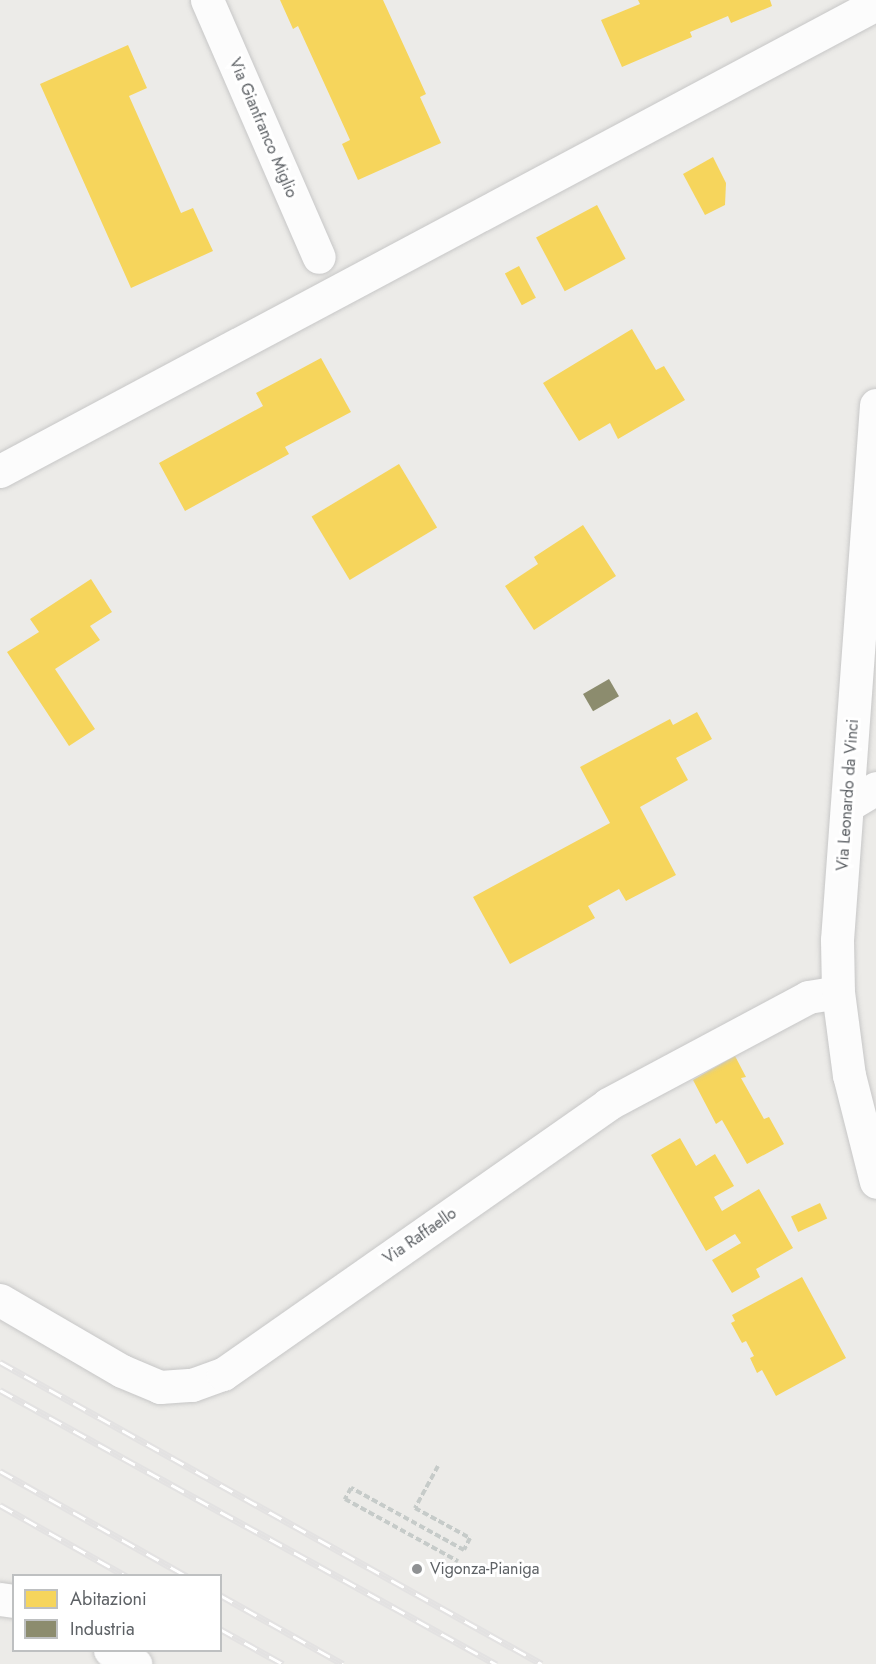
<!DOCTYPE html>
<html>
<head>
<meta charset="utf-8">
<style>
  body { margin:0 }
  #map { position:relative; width:876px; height:1664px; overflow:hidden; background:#ecebe8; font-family:Jost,sans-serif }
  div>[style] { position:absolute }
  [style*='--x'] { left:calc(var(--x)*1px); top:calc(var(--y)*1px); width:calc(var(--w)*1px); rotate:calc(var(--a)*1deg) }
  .homes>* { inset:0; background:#f6d55c; transform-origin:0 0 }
  .industry>* { inset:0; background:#8c8c6e; transform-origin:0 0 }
  .path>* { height:4px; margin-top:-2px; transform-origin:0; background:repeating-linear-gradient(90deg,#c6cbc9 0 6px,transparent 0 9px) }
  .roads { filter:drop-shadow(0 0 2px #c7c7c7) drop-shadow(0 0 2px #c7c7c7) }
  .minor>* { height:33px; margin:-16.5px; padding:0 16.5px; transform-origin:16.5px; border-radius:16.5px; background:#fcfcfc }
  .tertiary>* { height:33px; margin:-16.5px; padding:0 16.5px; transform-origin:16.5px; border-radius:16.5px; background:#fcfcfc }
  .rail>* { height:7px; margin-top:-3.5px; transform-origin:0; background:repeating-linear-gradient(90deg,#fff 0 14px,#e3e2e2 0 28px); box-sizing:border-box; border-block:2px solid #e3e2e2 }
  .dots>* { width:16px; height:16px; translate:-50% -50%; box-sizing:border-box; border:3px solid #fff; border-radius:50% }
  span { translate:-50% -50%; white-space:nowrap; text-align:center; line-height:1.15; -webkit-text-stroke:6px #fff; paint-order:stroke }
  .street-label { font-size:16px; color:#5d6165 }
  .poi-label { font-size:16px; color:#5d6165 }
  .left { translate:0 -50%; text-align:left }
  .legend { position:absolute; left:12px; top:1574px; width:210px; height:78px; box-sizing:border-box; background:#fff; border:2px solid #bec0c1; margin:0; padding:8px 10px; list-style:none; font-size:18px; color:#5d6165 }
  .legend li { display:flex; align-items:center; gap:12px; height:30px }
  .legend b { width:30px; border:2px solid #bec0c1 }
</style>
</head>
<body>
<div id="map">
  <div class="homes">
    <div style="clip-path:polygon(280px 0,383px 0,426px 94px,420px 97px,441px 143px,358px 180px,342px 144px,350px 140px,346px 131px,298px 26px,293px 29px)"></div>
    <div style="clip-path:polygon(638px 0,770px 0,772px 6px,731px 23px,728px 16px,690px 32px,692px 37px,622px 67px,601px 20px,640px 4px)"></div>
    <div style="clip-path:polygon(128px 45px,147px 88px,129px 96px,181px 213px,193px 208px,213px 251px,131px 288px,40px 84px)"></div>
    <div style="clip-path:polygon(713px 157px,726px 183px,725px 205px,705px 215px,683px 174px)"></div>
    <div style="left:597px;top:205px;width:61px;height:69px;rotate:62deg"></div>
    <div style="left:519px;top:266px;width:36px;height:16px;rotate:62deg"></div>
    <div style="clip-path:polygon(632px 329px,656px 370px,664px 366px,685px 400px,618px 439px,610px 423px,579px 441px,543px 383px)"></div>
    <div style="clip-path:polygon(321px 358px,351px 412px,285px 447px,289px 454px,185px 511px,159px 463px,263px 406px,256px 393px)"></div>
    <div style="left:399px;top:464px;width:74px;height:102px;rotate:59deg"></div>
    <div style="clip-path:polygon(583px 525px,616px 576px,534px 630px,505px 586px,538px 564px,534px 557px)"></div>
    <div style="clip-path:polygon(91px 579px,112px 612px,90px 626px,100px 640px,55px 669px,95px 729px,69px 746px,7px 652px,39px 632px,30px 619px)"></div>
    <div style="clip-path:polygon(697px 712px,712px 739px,676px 758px,688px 780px,640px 807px,676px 875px,626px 901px,619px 889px,588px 906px,595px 918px,510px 964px,473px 897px,610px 823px,580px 767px,670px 719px,673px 725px)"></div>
    <div style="clip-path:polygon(735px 1056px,746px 1077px,741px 1078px,764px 1119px,769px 1117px,784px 1144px,747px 1164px,722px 1120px,716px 1124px,693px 1080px)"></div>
    <div style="clip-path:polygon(680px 1138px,696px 1166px,715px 1154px,734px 1186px,714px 1197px,722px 1211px,759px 1189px,793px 1248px,756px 1269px,760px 1277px,732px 1293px,712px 1260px,741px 1243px,735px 1234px,706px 1251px,651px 1155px)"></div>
    <div style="left:820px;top:1203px;width:17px;height:32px;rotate:65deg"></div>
    <div style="clip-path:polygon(802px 1277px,846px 1358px,776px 1396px,762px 1370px,757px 1373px,750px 1358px,754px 1356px,746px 1341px,742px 1343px,731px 1323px,735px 1321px,732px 1315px)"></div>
  </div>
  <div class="industry">
    <div style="left:609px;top:679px;width:20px;height:30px;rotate:60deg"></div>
  </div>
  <div class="path">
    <div style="--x:438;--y:1466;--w:48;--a:118.7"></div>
    <div style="--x:415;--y:1508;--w:63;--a:28.6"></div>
    <div style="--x:470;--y:1538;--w:13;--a:117"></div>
    <div style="--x:464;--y:1550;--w:129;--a:-151.2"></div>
    <div style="--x:351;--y:1488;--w:13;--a:119"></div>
    <div style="--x:345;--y:1499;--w:129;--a:28.8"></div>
  </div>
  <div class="roads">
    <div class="minor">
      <div style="--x:207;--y:0;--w:280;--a:66.5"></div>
      <div style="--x:0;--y:471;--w:993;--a:-28.06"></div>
      <div style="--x:848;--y:805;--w:33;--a:-31"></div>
      <div style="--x:0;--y:1300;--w:141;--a:30.2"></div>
      <div style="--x:122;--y:1371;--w:41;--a:22.8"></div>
      <div style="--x:160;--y:1387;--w:32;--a:-4"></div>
      <div style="--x:192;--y:1385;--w:33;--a:-20"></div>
      <div style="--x:223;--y:1374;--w:470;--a:-35"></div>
      <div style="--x:608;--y:1104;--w:227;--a:-28.1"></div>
      <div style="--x:808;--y:997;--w:30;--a:-9"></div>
      <div style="--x:0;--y:1599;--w:14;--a:8"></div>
      <div style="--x:110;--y:1650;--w:29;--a:29"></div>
    </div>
    <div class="tertiary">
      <div style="--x:876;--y:405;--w:536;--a:94.17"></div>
      <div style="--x:837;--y:940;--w:52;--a:88.9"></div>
      <div style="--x:838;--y:992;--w:84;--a:82.5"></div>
      <div style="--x:849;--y:1075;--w:110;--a:75.8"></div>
    </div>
  </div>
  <div class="rail">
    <div style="--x:0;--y:1362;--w:620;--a:29.13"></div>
    <div style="--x:0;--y:1390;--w:567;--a:28.92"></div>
    <div style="--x:0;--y:1471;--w:214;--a:29.4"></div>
    <div style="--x:0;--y:1505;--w:145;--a:29.4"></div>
    <div style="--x:220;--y:1595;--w:141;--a:29.3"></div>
    <div style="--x:220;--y:1629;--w:72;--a:29.1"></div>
  </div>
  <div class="dots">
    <div style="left:417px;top:1569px;background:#8f9193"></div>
  </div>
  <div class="street-label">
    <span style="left:263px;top:128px;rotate:67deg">Via Gianfranco Miglio</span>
    <span style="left:848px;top:795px;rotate:-86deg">Via Leonardo da Vinci</span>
    <span style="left:420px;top:1236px;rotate:-35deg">Via Raffaello</span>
  </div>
  <div class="poi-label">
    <span class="left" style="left:430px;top:1569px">Vigonza-Pianiga</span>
  </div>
  <ul class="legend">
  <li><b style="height:16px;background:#f6d55c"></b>Abitazioni</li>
  <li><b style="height:16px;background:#8c8c6e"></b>Industria</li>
  </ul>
</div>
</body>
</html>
